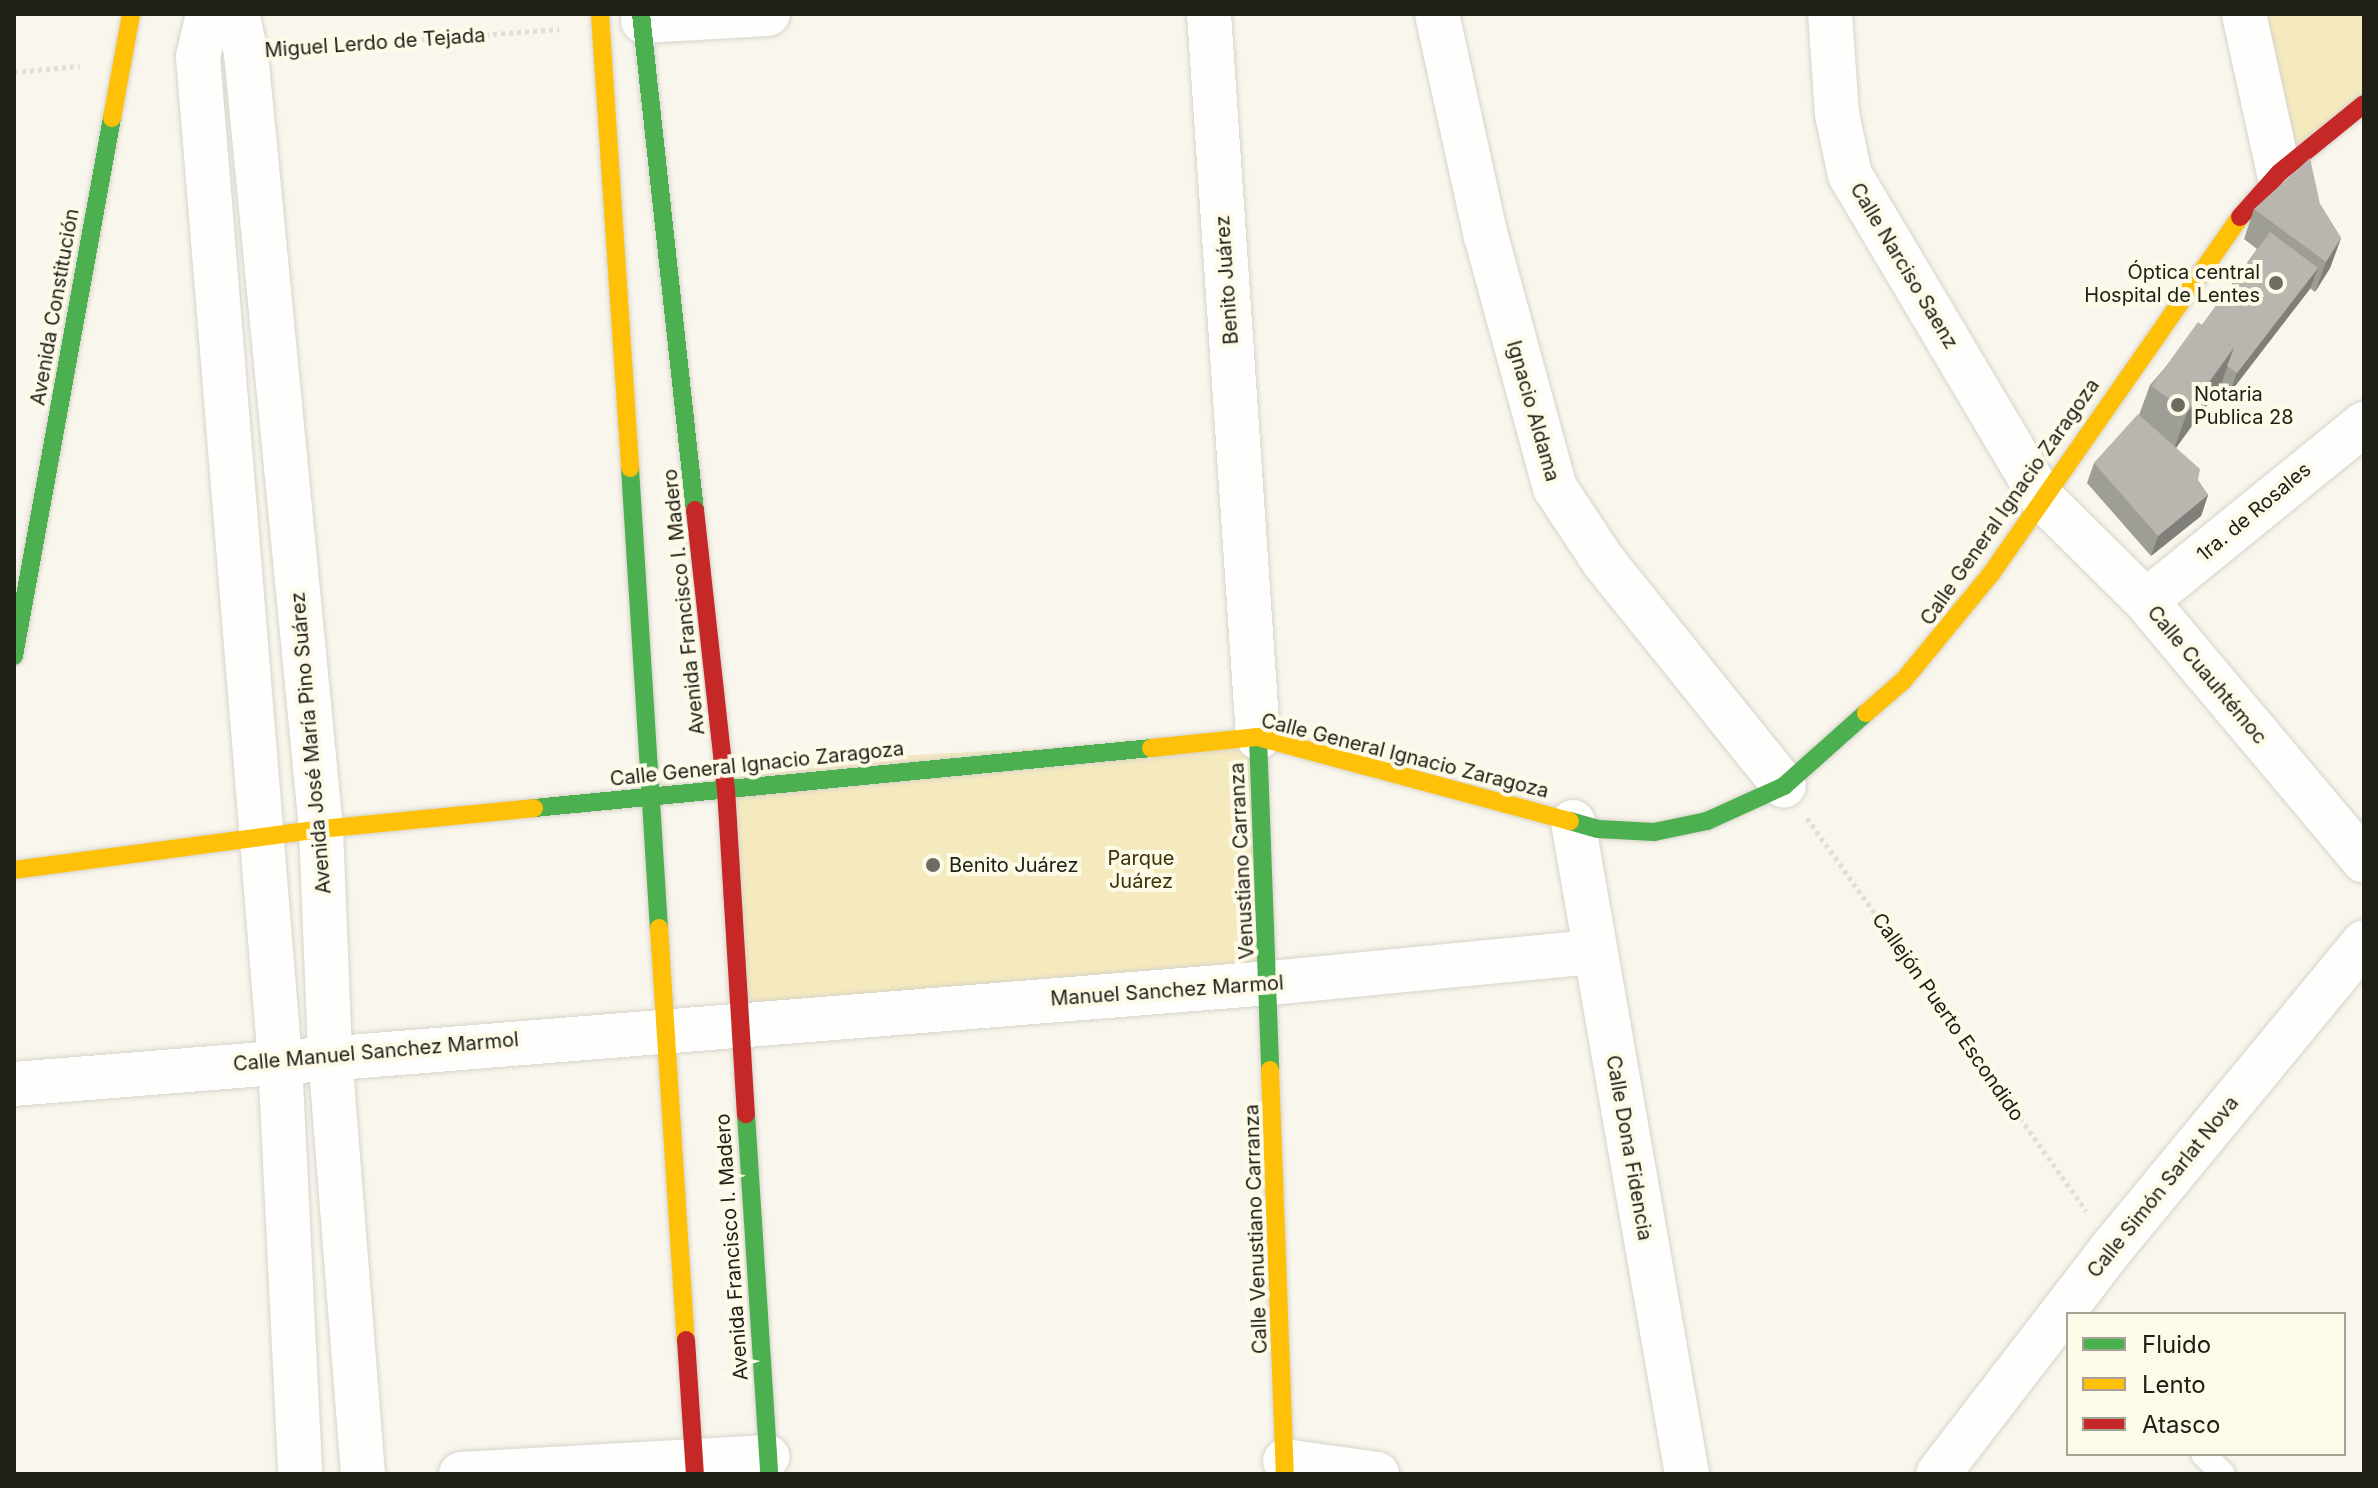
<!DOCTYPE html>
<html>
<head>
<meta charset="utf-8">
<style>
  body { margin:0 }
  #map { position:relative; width:2378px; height:1488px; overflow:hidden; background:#f9f6ed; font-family:Inter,sans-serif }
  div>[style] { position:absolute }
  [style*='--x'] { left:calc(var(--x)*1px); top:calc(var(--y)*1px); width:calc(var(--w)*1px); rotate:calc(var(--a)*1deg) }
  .green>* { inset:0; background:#f5eabe; transform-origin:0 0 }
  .path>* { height:5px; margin-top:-2.5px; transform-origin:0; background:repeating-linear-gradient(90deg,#e0dfdc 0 4px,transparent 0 8px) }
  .roads { filter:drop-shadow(0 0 2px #d6d3cb) drop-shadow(0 0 2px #d6d3cb) }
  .lane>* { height:24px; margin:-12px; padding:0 12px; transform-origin:12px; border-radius:12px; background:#fefefc }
  .street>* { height:44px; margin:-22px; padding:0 22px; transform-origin:22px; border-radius:22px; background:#fefefc }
  .fast>* { height:18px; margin:-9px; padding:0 9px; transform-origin:9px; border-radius:9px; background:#4caf50 }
  .slow>* { height:18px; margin:-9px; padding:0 9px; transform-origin:9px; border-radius:9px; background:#ffc107 }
  .jam>* { height:18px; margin:-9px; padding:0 9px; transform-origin:9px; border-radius:9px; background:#c62828 }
  .wall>* { inset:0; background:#9e9d96 }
  .shaded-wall>* { inset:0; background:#817f7a }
  .building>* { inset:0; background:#b8b6ae; transform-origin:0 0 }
  .dots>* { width:22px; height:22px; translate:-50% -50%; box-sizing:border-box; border:4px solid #fefae8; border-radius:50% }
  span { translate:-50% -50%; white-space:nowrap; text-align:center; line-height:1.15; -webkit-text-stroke:8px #fefae8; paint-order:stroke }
  .street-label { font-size:20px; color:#212017 }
  .poi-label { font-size:20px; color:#212017 }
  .right { translate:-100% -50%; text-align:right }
  .left { translate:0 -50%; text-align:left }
  .park-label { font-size:20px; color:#3c3307 }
  .frame { position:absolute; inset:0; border:16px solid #212017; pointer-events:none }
  .legend { position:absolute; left:2066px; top:1312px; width:280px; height:144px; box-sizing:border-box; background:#fefae8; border:2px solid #a6a394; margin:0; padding:10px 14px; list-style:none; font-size:24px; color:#212017 }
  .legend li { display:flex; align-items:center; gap:16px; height:40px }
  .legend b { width:40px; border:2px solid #a6a394 }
</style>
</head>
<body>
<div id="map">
  <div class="green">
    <div style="clip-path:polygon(2244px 14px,2364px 14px,2364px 104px,2279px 173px)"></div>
    <div style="left:1258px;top:737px;width:246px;height:535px;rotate:87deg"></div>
  </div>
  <div class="path">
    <div style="--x:286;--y:50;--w:274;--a:-4.4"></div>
    <div style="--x:14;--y:72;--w:66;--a:-5.2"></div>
    <div style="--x:1807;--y:818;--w:482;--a:54.6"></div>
  </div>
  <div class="roads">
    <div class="lane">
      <div style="--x:2203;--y:1454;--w:28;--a:45"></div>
    </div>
    <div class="street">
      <div style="--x:208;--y:14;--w:44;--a:103.1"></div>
      <div style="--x:198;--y:57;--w:1006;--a:85.33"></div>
      <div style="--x:280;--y:1060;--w:414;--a:87.2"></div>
      <div style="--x:237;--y:14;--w:40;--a:77"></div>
      <div style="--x:246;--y:53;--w:780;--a:84.48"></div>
      <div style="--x:321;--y:829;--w:226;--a:87.7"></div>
      <div style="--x:330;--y:1055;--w:420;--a:85.5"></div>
      <div style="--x:1209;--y:14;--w:725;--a:86.12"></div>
      <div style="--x:1437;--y:14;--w:227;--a:77.6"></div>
      <div style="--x:1486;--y:236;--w:261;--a:74.7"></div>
      <div style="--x:1555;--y:488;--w:89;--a:56.5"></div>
      <div style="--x:1604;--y:562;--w:287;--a:51.2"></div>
      <div style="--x:1830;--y:14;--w:100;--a:86"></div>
      <div style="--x:1837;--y:114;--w:62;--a:78"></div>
      <div style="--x:1850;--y:175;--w:374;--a:59.3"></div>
      <div style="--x:2041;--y:497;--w:148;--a:44.7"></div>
      <div style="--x:2146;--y:601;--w:339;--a:50"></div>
      <div style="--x:2244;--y:14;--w:163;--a:77.6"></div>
      <div style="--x:643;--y:21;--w:125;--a:-3.2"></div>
      <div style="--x:2146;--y:601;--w:281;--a:-39.1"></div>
      <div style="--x:1573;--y:822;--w:662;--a:80.08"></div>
      <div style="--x:14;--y:1084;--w:1260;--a:-4.6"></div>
      <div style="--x:1270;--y:983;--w:325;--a:-5.5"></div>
      <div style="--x:1285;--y:1461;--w:93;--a:8"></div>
      <div style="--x:461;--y:1474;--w:307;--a:-3.2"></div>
      <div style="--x:1938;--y:1474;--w:285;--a:-52.4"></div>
      <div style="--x:2112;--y:1248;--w:396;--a:-50.5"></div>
    </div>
    <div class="fast">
      <div style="--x:641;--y:14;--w:499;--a:83.8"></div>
      <div style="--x:630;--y:468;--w:461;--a:86.4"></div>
      <div style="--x:14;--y:656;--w:547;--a:-79.68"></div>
      <div style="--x:1258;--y:737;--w:333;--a:87.9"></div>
      <div style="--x:534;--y:808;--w:620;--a:-5.55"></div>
      <div style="--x:1570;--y:821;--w:29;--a:16"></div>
      <div style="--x:1598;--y:829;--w:56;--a:3.1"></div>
      <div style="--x:1654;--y:832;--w:54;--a:-11.7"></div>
      <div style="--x:1707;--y:821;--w:85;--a:-24.4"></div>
      <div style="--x:1784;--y:786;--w:110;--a:-41.7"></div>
      <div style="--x:746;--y:1114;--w:361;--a:86.3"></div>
    </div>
    <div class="slow">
      <div style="--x:600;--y:14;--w:455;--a:86.2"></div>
      <div style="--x:112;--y:118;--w:106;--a:-79.6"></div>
      <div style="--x:1866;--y:713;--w:49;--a:-40.9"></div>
      <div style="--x:1903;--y:681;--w:139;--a:-50.6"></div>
      <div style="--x:1991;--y:574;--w:435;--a:-55.1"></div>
      <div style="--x:1151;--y:748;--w:108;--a:-5.9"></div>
      <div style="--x:1258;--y:737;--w:323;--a:15.1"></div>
      <div style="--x:14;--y:870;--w:310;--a:-7.6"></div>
      <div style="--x:321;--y:829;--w:214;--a:-5.6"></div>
      <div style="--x:659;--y:928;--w:413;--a:86.3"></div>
      <div style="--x:1270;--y:1070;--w:404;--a:87.9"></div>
    </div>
    <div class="jam">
      <div style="--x:2240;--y:217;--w:59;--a:-48.4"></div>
      <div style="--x:2279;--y:173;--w:109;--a:-39.1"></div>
      <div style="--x:695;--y:510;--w:281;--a:83.7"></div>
      <div style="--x:726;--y:789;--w:326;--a:86.5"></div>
      <div style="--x:686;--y:1340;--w:134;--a:86.2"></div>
    </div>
  </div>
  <div class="wall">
    <div style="clip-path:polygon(2320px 204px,2341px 238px,2330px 268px,2315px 292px,2310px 288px,2229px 394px,2220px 387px,2176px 448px,2208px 495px,2201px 516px,2151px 556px,2087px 483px,2094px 463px,2139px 415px,2150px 385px,2202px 325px,2257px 249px,2244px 239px,2254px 209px)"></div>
  </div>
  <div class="shaded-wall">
    <div style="clip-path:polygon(2341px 238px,2330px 268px,2315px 292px,2326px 262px)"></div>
    <div style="clip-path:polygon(2318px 268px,2310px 289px,2229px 394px,2237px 373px)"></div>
    <div style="clip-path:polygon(2234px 348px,2220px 387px,2173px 452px,2187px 413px)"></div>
    <div style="clip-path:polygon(2208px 495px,2201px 516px,2151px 556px,2158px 536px)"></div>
  </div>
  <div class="building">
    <div style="clip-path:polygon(2310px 158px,2320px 204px,2341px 238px,2326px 262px,2254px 209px)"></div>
    <div style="clip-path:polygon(2270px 232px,2318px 268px,2237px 373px,2227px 366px,2234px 348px,2202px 325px)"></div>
    <div style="left:2198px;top:322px;width:44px;height:79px;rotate:36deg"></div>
    <div style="clip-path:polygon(2138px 414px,2200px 469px,2198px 480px,2208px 495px,2158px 536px,2094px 463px)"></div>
  </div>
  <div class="dots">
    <div style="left:2276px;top:283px;background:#6d6b62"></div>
    <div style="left:2178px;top:405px;background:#6d6b62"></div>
    <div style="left:933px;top:865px;background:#6d6b62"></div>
  </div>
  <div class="street-label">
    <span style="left:375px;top:43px;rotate:-4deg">Miguel Lerdo de Tejada</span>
    <span style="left:1904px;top:266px;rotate:59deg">Calle Narciso Saenz</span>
    <span style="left:1227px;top:280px;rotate:-94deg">Benito Juárez</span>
    <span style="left:55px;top:307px;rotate:-80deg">Avenida Constitución</span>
    <span style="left:1533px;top:411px;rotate:74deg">Ignacio Aldama</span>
    <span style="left:2010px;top:502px;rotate:-55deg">Calle General Ignacio Zaragoza</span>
    <span style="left:2254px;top:512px;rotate:-40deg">1ra. de Rosales</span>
    <span style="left:684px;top:602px;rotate:-96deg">Avenida Francisco I. Madero</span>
    <span style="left:2207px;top:675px;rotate:50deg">Calle Cuauhtémoc</span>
    <span style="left:311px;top:743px;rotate:-95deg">Avenida José María Pino Suárez</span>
    <span style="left:1405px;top:756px;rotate:14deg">Calle General Ignacio Zaragoza</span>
    <span style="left:757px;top:764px;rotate:-6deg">Calle General Ignacio Zaragoza</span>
    <span style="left:1242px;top:861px;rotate:-93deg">Venustiano Carranza</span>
    <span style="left:1167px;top:991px;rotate:-4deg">Manuel Sanchez Marmol</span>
    <span style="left:1948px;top:1017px;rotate:55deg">Callejón Puerto Escondido</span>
    <span style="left:376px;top:1052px;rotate:-5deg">Calle Manuel Sanchez Marmol</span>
    <span style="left:1629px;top:1148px;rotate:80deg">Calle Dona Fidencia</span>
    <span style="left:2163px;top:1187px;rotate:-51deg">Calle Simón Sarlat Nova</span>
    <span style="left:1256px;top:1229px;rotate:-92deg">Calle Venustiano Carranza</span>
    <span style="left:732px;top:1247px;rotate:-94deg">Avenida Francisco I. Madero</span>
  </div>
  <div class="poi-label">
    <span class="right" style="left:2260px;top:284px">Óptica central<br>Hospital de Lentes</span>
    <span class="left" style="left:2194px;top:406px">Notaria<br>Publica 28</span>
    <span class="left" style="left:949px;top:865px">Benito Juárez</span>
  </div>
  <div class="park-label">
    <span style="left:1141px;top:870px">Parque<br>Juárez</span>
  </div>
  <div class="frame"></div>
  <ul class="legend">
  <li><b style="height:10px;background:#4caf50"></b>Fluido</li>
  <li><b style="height:10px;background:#ffc107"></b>Lento</li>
  <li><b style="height:10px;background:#c62828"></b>Atasco</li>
  </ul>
</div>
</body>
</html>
